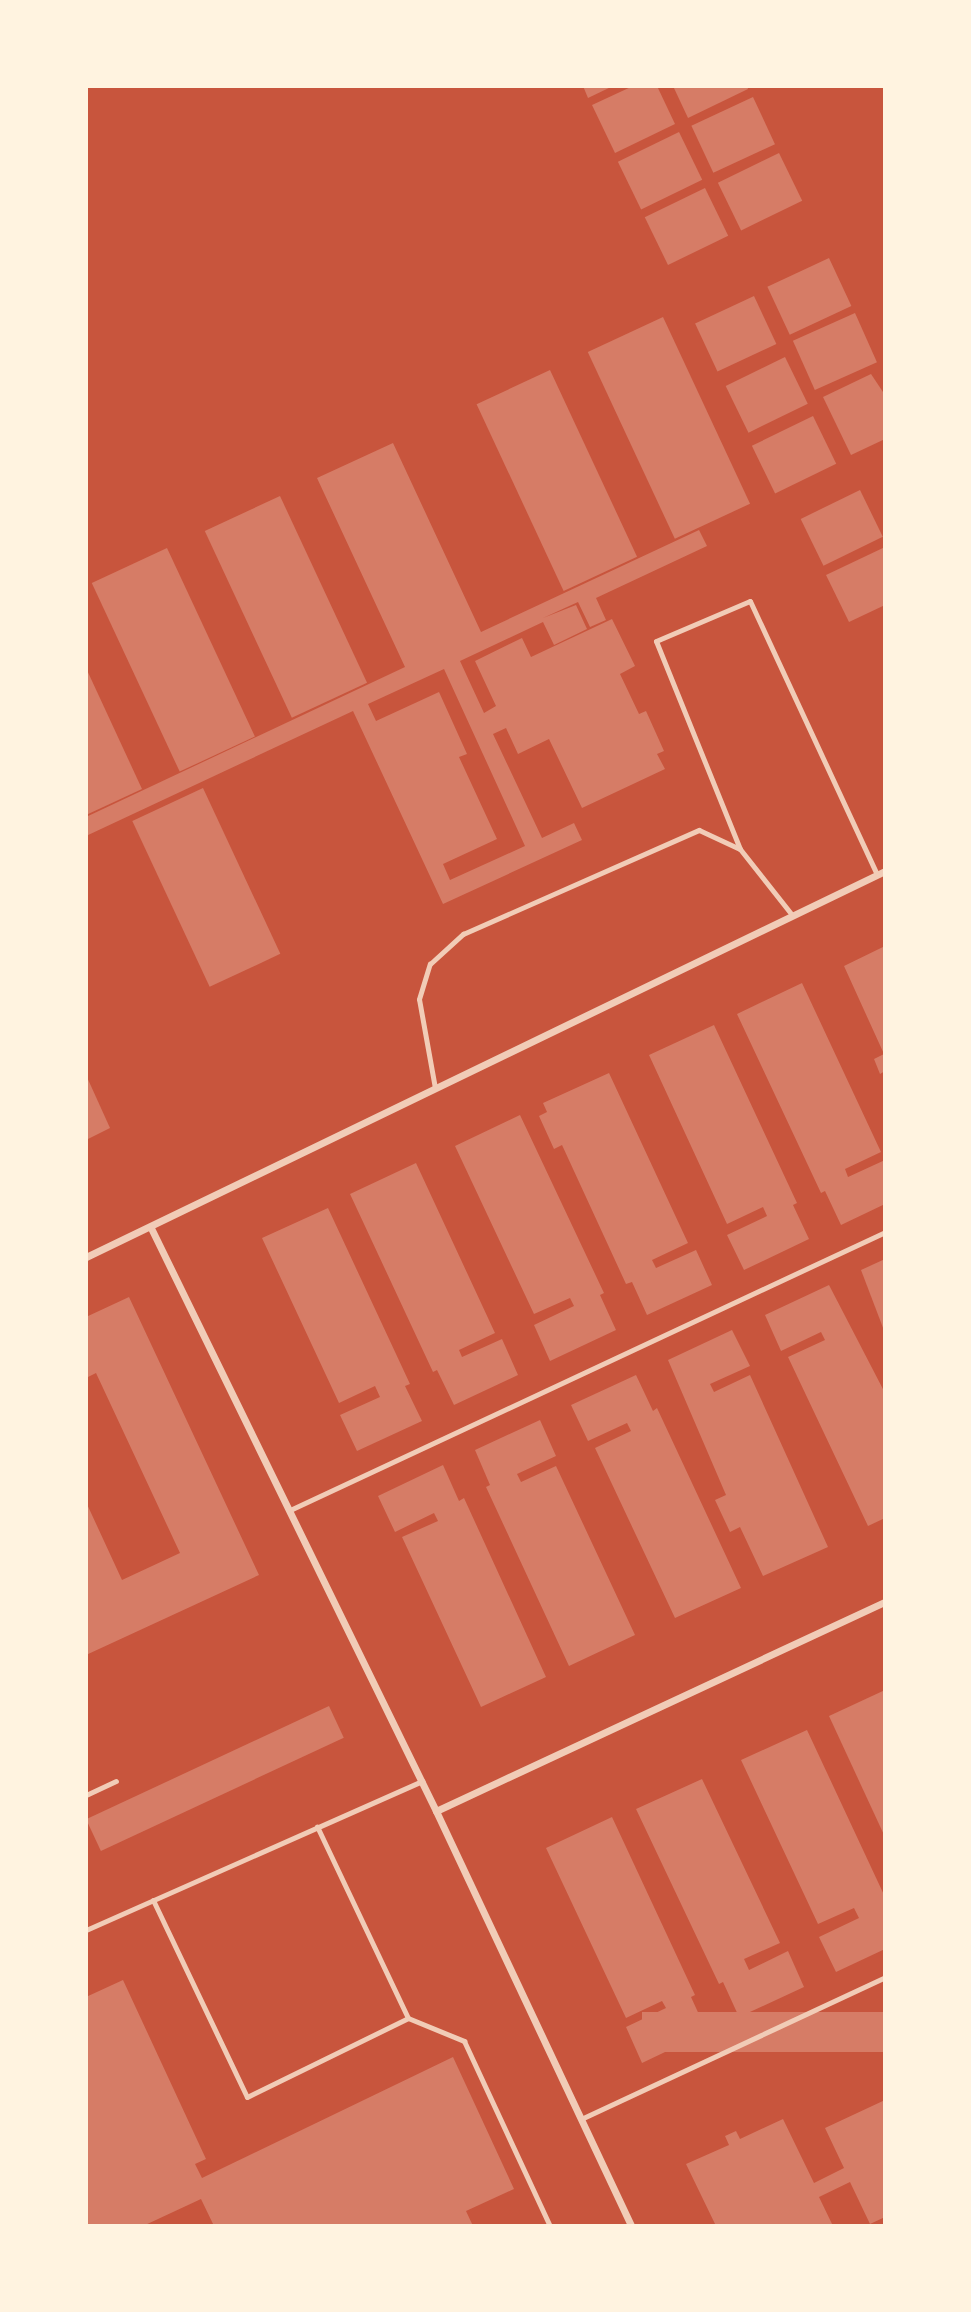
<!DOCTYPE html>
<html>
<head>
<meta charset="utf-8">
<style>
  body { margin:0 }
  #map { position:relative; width:971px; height:2312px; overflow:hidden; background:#c8553d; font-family:"PT Serif",serif }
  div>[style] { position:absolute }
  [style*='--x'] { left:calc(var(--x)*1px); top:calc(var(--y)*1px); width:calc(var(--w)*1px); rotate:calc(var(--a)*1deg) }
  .building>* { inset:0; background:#d67c66; transform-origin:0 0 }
  .service>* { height:5px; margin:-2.5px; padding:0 2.5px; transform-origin:2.5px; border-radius:2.5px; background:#f1ccb7 }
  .minor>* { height:7px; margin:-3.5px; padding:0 3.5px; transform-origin:3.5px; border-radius:3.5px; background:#f1ccb7 }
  span { translate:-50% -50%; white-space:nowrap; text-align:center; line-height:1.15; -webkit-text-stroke:6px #fff3e0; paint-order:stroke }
  .frame { position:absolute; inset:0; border:88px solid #fff3e0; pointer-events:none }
</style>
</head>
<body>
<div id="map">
  <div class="building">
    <div style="clip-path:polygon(583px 86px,613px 86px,588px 98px)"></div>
    <div style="clip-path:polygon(633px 86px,657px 86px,675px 124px,615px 153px,592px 105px)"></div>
    <div style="clip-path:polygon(673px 86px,747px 86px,748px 89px,688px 118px)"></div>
    <div style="left:753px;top:97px;width:52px;height:68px;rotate:65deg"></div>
    <div style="left:679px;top:132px;width:53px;height:68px;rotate:64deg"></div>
    <div style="left:779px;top:153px;width:53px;height:68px;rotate:64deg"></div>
    <div style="left:705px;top:188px;width:53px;height:67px;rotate:64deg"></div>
    <div style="left:829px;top:258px;width:53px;height:68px;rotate:65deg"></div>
    <div style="left:754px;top:296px;width:53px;height:65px;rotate:65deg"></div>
    <div style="left:855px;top:313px;width:54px;height:68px;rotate:66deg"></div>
    <div style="left:663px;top:317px;width:206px;height:83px;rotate:65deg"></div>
    <div style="left:785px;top:357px;width:52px;height:66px;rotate:64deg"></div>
    <div style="left:550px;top:370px;width:206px;height:81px;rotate:65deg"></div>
    <div style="clip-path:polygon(871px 374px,885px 395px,885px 439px,851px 455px,823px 397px)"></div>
    <div style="left:813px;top:416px;width:53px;height:68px;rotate:64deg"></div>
    <div style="clip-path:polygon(evenodd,393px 443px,481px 632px,699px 530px,707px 546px,596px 598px,606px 620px,590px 627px,578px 602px,543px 618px,576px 605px,587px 629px,554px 645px,543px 622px,460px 661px,484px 713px,496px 706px,475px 661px,522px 638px,531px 657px,612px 619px,635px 666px,620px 674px,639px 714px,646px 711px,664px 751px,657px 754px,665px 769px,582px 808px,549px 739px,518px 754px,506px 728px,493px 734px,542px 838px,574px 823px,582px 840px,443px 904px,353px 711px,86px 836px,86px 817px,405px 667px,317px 478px,393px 443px,444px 669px,525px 846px,450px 880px,443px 864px,497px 839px,459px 757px,467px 754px,439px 692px,376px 721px,368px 704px,444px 669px)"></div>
    <div style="left:860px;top:490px;width:52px;height:66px;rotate:64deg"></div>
    <div style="left:280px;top:496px;width:206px;height:83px;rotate:65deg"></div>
    <div style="clip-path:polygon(885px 547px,885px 605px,849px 622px,826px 575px)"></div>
    <div style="left:167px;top:548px;width:208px;height:83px;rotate:65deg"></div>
    <div style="clip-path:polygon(86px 668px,142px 789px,86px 815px)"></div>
    <div style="left:203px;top:788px;width:183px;height:78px;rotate:65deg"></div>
    <div style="clip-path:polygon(885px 946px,885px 1071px,880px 1074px,874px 1059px,884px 1054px,844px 966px)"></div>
    <div style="clip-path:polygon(802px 983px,881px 1152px,845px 1169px,848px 1177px,885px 1160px,885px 1204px,841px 1225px,825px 1191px,821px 1193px,737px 1014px)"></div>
    <div style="clip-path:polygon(714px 1025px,797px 1203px,793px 1205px,809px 1239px,744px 1270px,727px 1235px,767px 1216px,763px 1207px,727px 1224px,649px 1055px)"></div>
    <div style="clip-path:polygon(609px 1073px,688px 1243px,652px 1260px,656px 1268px,696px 1250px,712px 1285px,647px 1315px,632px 1282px,626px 1284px,562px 1145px,554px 1149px,539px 1116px,547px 1112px,543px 1103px)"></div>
    <div style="clip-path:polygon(86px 1075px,110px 1128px,86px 1140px)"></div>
    <div style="clip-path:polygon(520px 1115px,604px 1293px,600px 1295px,616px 1330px,550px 1361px,534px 1325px,574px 1306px,570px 1298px,534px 1314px,455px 1146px)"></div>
    <div style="clip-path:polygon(416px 1163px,495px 1333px,459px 1350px,462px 1357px,502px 1339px,518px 1375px,454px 1405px,437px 1370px,433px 1372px,350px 1194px)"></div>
    <div style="clip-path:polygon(328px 1208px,410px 1384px,405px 1386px,422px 1421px,357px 1451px,340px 1415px,380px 1397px,375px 1386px,339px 1403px,262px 1238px)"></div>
    <div style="clip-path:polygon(885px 1259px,885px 1333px,861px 1270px)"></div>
    <div style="clip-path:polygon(829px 1285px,885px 1393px,885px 1518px,868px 1526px,788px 1357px,825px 1340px,821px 1332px,781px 1351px,765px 1315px)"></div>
    <div style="clip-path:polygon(129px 1297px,259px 1575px,86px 1655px,86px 1502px,122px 1580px,180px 1553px,96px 1373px,86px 1378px,86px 1317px)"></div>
    <div style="clip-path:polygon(732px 1330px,750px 1366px,710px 1384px,714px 1392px,750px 1375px,828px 1547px,763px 1576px,740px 1527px,730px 1532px,715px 1500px,726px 1495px,668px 1360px)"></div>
    <div style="clip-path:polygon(636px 1375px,653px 1411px,657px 1408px,741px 1588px,675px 1618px,595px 1448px,631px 1431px,627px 1423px,588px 1441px,571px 1405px)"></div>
    <div style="clip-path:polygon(540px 1420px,556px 1456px,517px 1474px,521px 1482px,556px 1466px,635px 1635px,569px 1666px,486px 1487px,490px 1485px,475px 1450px)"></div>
    <div style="clip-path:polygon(443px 1465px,459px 1501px,464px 1498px,546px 1677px,481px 1707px,402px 1537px,438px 1521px,434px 1513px,395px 1532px,378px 1496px)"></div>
    <div style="clip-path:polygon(885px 1690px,885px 1837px,829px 1716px)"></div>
    <div style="left:329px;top:1706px;width:35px;height:268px;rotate:65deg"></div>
    <div style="clip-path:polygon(807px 1730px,885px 1897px,885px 1949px,836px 1972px,819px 1937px,859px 1918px,854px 1908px,818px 1924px,741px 1760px)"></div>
    <div style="clip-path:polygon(702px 1779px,780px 1943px,744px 1959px,749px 1970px,788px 1951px,804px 1987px,739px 2017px,723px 1982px,719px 1984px,636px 1809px)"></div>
    <div style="clip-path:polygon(612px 1817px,695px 1995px,691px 1997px,707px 2032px,642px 2063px,626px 2027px,666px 2008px,662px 2001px,626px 2018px,546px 1848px)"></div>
    <div style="clip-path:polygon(123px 1980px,206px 2159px,195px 2164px,202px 2178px,453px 2057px,514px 2189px,466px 2211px,473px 2226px,214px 2226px,201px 2199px,143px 2226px,86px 2226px,86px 1997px)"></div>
    <div style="left:885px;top:2012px;width:40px;height:243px;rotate:90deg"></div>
    <div style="clip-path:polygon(885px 2100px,885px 2217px,870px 2224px,850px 2182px,819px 2197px,833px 2226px,716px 2226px,686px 2164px,729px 2145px,725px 2136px,736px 2131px,740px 2139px,783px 2119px,814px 2183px,844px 2168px,825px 2128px)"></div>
  </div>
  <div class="service">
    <div style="--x:740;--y:849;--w:224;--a:-112"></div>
    <div style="--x:656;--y:641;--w:102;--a:-23.1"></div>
    <div style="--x:750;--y:601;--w:302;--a:65.1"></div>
    <div style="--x:435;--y:1088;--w:90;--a:-100.2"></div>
    <div style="--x:419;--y:999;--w:37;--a:-73"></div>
    <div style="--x:430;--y:964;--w:45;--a:-42.3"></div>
    <div style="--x:463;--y:934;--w:258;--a:-23.8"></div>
    <div style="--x:699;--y:830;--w:45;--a:24.9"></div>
    <div style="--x:740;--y:849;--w:85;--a:51.7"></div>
    <div style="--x:290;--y:1510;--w:657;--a:-25.04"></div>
    <div style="--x:86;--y:1795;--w:33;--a:-25"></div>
    <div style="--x:153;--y:1900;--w:218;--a:64.5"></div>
    <div style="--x:247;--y:2097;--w:179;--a:-26.1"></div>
    <div style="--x:408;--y:2018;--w:212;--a:-115.4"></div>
    <div style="--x:86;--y:1930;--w:368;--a:-23.9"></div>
    <div style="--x:408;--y:2018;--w:61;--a:22.3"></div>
    <div style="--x:464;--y:2041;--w:204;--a:65.1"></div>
    <div style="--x:581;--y:2119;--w:336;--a:-25"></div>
  </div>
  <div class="minor">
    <div style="--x:151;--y:1228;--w:649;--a:63.95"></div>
    <div style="--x:436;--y:1811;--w:459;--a:64.8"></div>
    <div style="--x:86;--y:1257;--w:887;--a:-25.79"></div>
    <div style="--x:436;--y:1811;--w:495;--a:-25"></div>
  </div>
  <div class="frame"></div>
</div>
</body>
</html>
